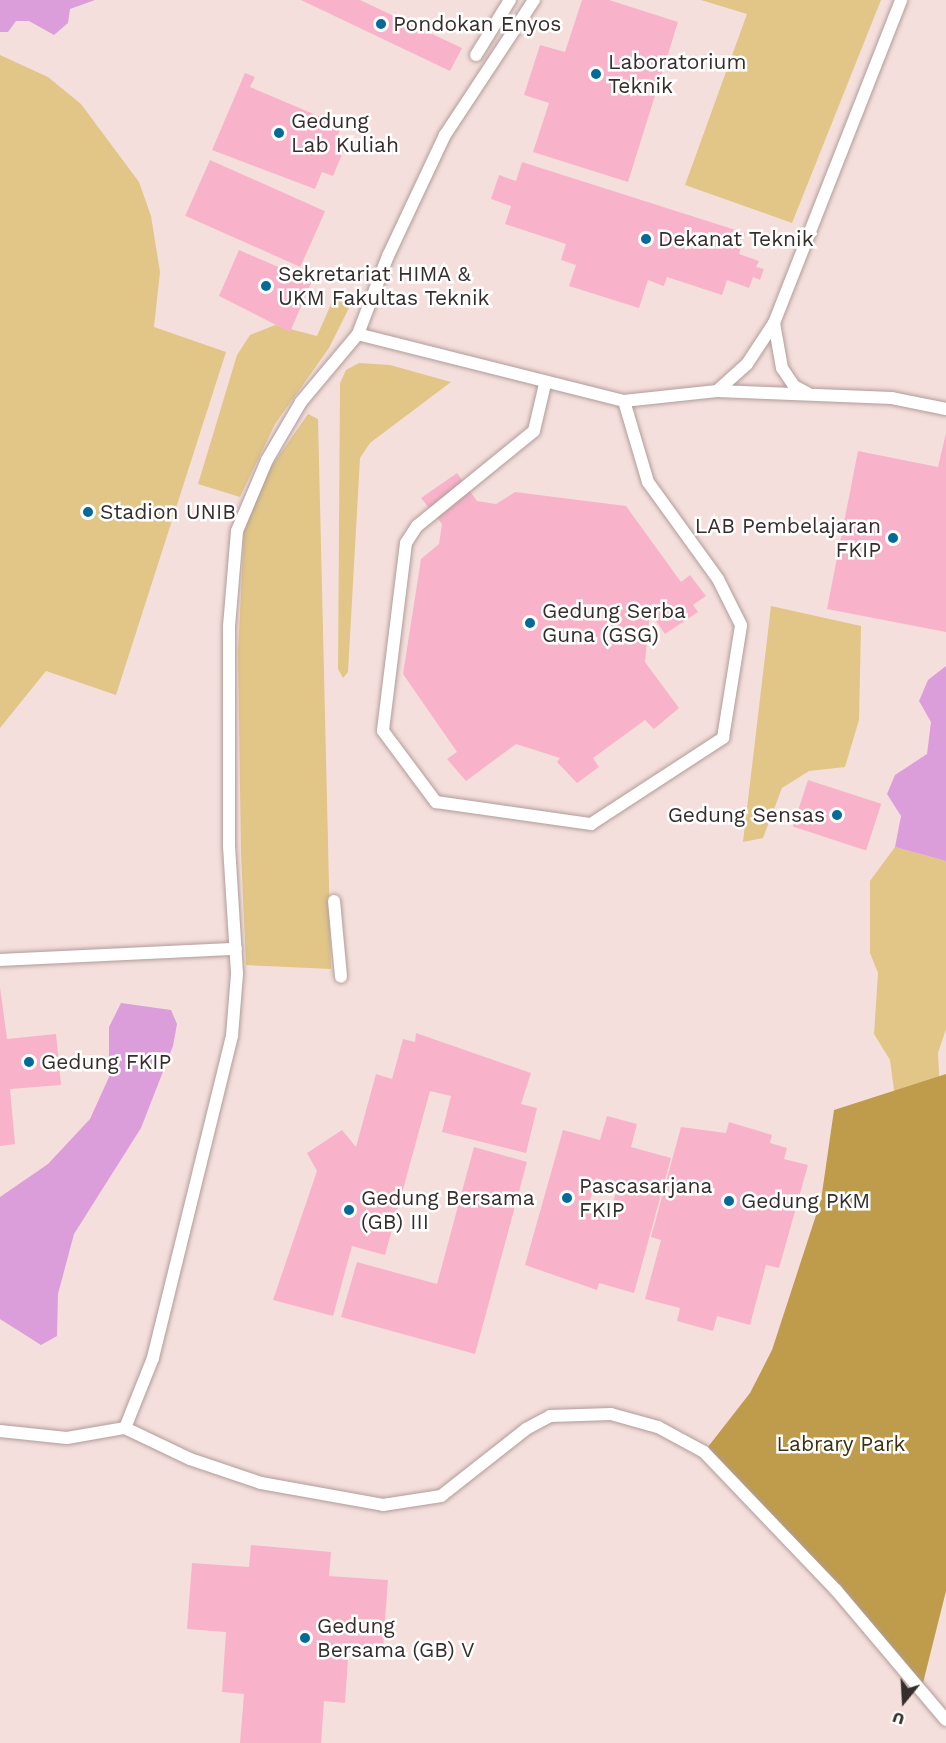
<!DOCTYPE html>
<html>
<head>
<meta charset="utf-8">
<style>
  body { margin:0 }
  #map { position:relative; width:946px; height:1743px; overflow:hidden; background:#f5dfdc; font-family:"Work Sans",sans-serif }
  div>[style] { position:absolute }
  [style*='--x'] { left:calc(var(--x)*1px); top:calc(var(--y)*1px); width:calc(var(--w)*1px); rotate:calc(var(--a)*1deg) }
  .green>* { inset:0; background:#e1c688 }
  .forest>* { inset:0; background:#be9c4b }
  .water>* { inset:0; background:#db9edb }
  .building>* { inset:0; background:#f8b3ca; transform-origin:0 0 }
  .roads { filter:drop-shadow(0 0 2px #b19c9a) drop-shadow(0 0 2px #b19c9a) }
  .service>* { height:12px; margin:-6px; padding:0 6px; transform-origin:6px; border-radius:6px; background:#fff }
  .dots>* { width:16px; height:16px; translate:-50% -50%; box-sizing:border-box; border:3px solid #fff; border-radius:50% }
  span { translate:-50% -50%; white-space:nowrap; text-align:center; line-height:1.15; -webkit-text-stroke:5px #fff; paint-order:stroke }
  .poi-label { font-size:21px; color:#362e2d }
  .left { translate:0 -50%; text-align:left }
  .right { translate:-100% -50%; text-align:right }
  .park-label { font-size:21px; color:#3e300c }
  .north { position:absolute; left:874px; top:1671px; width:60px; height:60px; -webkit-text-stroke:4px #fff; paint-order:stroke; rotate:198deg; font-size:16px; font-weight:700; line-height:24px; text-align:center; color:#362e2d }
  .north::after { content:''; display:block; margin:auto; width:21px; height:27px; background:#362e2d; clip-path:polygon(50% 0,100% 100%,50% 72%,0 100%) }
</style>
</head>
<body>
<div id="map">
  <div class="green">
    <div style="clip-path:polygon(701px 0,881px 0,792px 223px,685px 185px,747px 14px)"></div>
    <div style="clip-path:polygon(0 55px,48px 77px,81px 104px,139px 182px,151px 216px,160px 272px,154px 327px,226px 352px,116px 695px,46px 671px,0 728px)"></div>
    <div style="clip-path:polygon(336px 293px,353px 300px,329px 348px,275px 424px,240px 497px,198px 484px,237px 355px,250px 335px,275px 325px,317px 336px)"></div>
    <div style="clip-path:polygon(359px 363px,390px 365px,451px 382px,370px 443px,360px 458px,348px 672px,343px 678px,338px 669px,340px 383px,346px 370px)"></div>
    <div style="clip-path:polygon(308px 414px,318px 419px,331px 969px,246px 965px,241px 852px,238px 652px,244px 532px,264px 477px)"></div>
    <div style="clip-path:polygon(771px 606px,861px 626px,859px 720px,845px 767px,809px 771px,782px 788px,763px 838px,743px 842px)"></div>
    <div style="clip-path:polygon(895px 847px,946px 861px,946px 1029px,938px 1053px,946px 1210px,902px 1151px,890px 1060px,874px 1034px,878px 973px,870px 953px,870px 881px)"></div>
  </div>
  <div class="forest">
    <div style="clip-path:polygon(946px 1074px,946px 1591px,921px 1691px,704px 1452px,750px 1393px,772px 1350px,821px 1200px,834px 1110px)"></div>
  </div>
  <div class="water">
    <div style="clip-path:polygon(0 0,95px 0,70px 9px,68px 23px,54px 35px,29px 21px,16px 21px,8px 32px,0 32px)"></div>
    <div style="clip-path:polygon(946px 666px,946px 861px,895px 847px,901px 816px,887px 794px,895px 775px,927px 754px,931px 722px,919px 701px,928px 680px)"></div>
    <div style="clip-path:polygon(121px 1003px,171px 1010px,177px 1024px,173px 1046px,141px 1128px,74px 1234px,58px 1294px,57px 1336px,41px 1345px,0 1319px,0 1197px,48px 1164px,90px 1119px,109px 1077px,109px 1027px)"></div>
  </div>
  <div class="building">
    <div style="clip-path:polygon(301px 0,360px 0,462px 48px,450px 71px)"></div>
    <div style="clip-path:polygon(582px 0,609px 0,678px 22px,628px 182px,533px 152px,549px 103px,524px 95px,540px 45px,565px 52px)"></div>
    <div style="clip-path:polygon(245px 73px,255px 77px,250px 87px,342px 126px,335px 141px,346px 145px,333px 176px,322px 172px,315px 189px,212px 150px)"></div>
    <div style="left:210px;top:160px;width:126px;height:61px;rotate:24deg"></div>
    <div style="clip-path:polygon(522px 162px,745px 233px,739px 254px,759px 261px,756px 267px,764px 269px,760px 280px,753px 277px,749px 288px,727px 280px,722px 295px,667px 277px,664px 286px,648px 280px,639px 308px,569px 286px,576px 265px,561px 260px,566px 244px,505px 224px,511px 206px,491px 199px,499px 175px,516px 181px)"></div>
    <div style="clip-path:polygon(239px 250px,297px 275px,299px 270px,314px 276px,290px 332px,219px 296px)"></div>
    <div style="clip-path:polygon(946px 433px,946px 632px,827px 609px,858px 451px,938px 467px)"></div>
    <div style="clip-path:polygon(457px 473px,477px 501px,496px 504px,515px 492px,626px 506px,681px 582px,690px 575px,706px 596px,693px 605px,698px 612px,665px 634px,650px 612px,645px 662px,679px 708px,654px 729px,645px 720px,593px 758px,599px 767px,577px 783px,557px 762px,560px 758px,516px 744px,466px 781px,447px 759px,457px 752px,403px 674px,421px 559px,439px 544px,442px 524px,421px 498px)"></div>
    <div style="left:808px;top:780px;width:77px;height:49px;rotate:18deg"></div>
    <div style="clip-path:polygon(0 987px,7px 1039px,56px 1034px,61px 1085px,10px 1089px,15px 1144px,0 1146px)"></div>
    <div style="clip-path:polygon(416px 1033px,531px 1073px,521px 1104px,537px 1108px,526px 1153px,442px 1132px,451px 1096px,430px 1091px,385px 1255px,352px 1246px,333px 1316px,273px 1300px,317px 1171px,307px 1153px,342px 1130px,356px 1147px,376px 1074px,392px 1079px,403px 1039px,415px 1042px)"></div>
    <div style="clip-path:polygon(evenodd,607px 1116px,637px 1124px,631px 1147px,671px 1158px,634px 1293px,599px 1283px,597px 1290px,525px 1265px,563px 1130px,600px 1140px,607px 1116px,596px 1178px,618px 1185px,608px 1219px,587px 1212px,596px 1178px)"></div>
    <div style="clip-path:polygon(729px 1122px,772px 1135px,770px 1143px,787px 1148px,784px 1159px,808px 1165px,779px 1268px,766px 1265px,750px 1325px,717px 1316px,713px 1331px,677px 1321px,680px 1308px,645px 1299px,661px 1240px,651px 1237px,681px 1127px,726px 1133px)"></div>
    <div style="clip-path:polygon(474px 1147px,527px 1162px,475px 1354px,341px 1317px,357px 1262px,437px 1284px)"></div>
    <div style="clip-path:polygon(251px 1545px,331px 1552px,329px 1576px,388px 1580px,383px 1647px,349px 1645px,345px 1703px,324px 1701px,321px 1743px,240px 1743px,244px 1694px,222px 1692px,226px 1632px,187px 1629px,192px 1563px,249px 1567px)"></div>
  </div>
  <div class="roads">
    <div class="service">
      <div style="--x:476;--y:55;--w:65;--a:-58.3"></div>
      <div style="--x:774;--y:323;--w:46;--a:79.9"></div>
      <div style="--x:782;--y:368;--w:22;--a:56"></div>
      <div style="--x:794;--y:386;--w:15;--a:28"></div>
      <div style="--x:358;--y:334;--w:84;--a:-69"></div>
      <div style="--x:388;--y:256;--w:134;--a:-64.8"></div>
      <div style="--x:445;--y:135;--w:162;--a:-56.6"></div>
      <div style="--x:545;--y:384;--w:48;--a:103.2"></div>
      <div style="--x:534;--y:431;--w:151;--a:140.9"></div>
      <div style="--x:417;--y:526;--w:20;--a:123"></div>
      <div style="--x:406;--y:543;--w:189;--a:97"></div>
      <div style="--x:383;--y:731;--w:89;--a:53.3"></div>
      <div style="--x:436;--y:802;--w:157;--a:8.1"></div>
      <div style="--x:591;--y:824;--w:158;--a:-33.1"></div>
      <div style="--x:723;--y:738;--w:114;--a:-80.9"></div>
      <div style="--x:741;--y:625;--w:51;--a:-116.6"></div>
      <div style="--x:718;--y:579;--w:120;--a:-125.8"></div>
      <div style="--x:648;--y:482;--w:84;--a:-106.5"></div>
      <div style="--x:717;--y:391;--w:40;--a:-42"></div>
      <div style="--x:747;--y:364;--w:49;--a:-56.6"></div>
      <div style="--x:774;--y:323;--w:347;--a:-68.5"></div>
      <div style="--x:946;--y:409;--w:55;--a:-168.5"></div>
      <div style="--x:892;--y:398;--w:175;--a:-177.7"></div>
      <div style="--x:717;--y:391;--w:94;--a:173.9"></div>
      <div style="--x:624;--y:401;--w:274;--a:-165.9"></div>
      <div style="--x:358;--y:334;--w:89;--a:130"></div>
      <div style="--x:301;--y:402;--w:67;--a:120.4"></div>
      <div style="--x:267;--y:460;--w:77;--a:112.9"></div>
      <div style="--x:237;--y:531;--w:95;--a:94.8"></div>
      <div style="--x:229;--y:626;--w:220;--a:90"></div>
      <div style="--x:229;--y:846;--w:128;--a:86.4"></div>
      <div style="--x:237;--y:974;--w:62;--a:94.6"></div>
      <div style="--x:232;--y:1036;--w:332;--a:103.8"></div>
      <div style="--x:153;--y:1358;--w:75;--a:111.8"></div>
      <div style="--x:125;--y:1428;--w:72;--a:25.5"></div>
      <div style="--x:190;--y:1459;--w:75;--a:18.7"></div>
      <div style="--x:261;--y:1483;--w:124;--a:10.2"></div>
      <div style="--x:383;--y:1505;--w:59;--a:-8.8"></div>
      <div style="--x:441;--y:1496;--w:108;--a:-38.2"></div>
      <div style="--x:526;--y:1429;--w:27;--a:-28"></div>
      <div style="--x:550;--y:1416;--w:61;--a:-1.9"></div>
      <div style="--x:611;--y:1414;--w:49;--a:15.5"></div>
      <div style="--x:658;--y:1427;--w:52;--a:28.5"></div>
      <div style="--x:704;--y:1452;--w:191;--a:46.3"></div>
      <div style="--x:836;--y:1590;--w:170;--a:49.8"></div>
      <div style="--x:334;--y:901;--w:76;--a:84.7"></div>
      <div style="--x:0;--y:960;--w:236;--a:-2.7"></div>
      <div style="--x:0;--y:1431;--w:67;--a:6"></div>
      <div style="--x:67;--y:1438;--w:59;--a:-9.8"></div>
    </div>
  </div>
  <div class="dots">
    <div style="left:381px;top:24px;background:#026b98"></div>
    <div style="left:596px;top:74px;background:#026b98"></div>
    <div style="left:279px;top:133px;background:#026b98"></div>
    <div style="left:646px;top:239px;background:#026b98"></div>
    <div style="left:266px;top:286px;background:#026b98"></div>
    <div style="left:88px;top:512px;background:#026b98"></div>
    <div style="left:893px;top:538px;background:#026b98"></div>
    <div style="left:530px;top:623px;background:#026b98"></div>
    <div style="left:837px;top:815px;background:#026b98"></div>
    <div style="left:29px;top:1062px;background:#026b98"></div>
    <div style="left:567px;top:1198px;background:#026b98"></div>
    <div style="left:729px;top:1201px;background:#026b98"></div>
    <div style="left:349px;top:1210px;background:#026b98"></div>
    <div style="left:305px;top:1638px;background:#026b98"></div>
  </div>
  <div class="poi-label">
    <span class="left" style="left:393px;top:24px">Pondokan Enyos</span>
    <span class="left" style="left:608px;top:74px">Laboratorium<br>Teknik</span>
    <span class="left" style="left:291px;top:133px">Gedung<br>Lab Kuliah</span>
    <span class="left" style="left:658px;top:239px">Dekanat Teknik</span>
    <span class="left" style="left:278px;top:286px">Sekretariat HIMA &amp;<br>UKM Fakultas Teknik</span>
    <span class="left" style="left:100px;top:512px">Stadion UNIB</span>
    <span class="right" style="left:881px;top:538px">LAB Pembelajaran<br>FKIP</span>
    <span class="left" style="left:542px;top:623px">Gedung Serba<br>Guna (GSG)</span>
    <span class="right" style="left:825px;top:815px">Gedung Sensas</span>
    <span class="left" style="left:41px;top:1062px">Gedung FKIP</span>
    <span class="left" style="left:579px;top:1198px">Pascasarjana<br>FKIP</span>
    <span class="left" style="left:361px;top:1210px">Gedung Bersama<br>(GB) III</span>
    <span class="left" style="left:741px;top:1201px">Gedung PKM</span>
    <span class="left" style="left:317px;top:1638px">Gedung<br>Bersama (GB) V</span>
  </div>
  <div class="park-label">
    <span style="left:841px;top:1444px">Labrary Park</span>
  </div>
  <div class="north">U</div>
</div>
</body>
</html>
